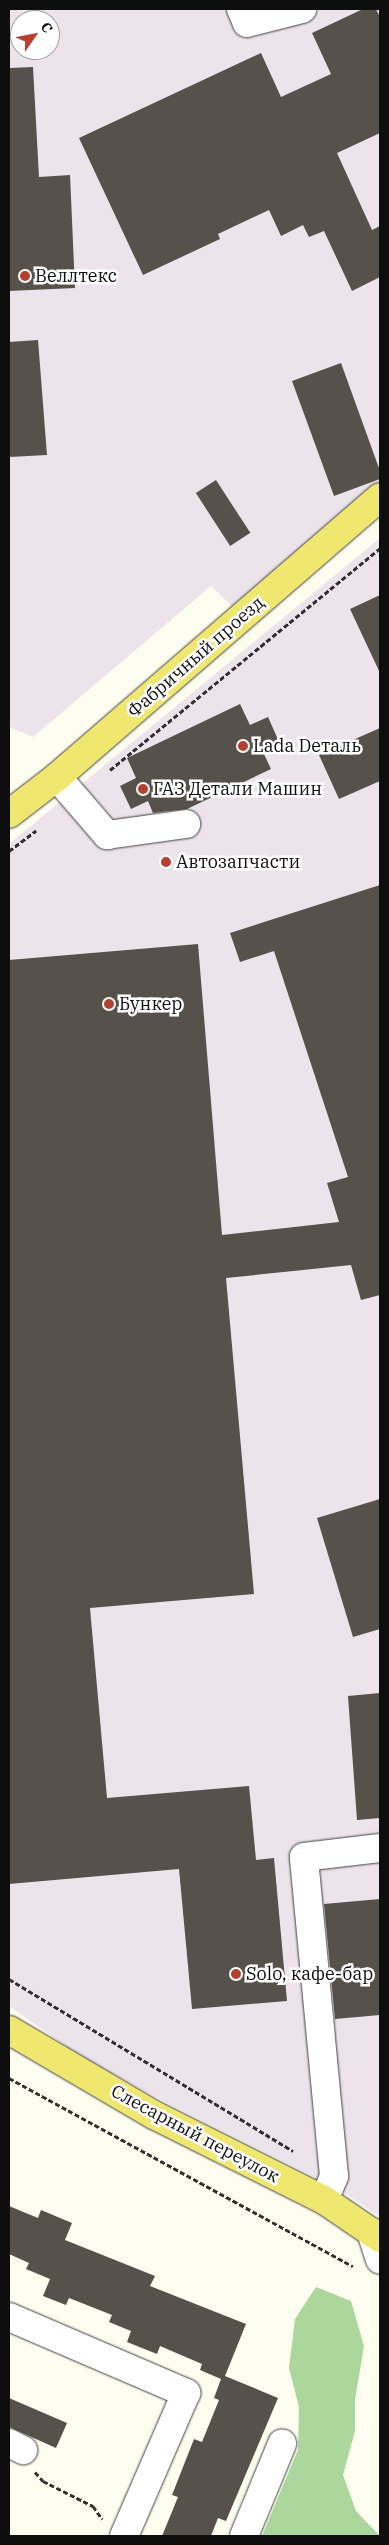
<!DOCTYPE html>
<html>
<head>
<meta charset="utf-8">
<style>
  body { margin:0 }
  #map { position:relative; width:389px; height:2545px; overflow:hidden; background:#fefef0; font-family:"IBM Plex Serif",serif }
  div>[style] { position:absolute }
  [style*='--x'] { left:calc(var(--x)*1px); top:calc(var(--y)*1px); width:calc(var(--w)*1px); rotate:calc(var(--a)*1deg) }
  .industrial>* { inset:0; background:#ece3eb }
  .forest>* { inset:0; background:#abd69c }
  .building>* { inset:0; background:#56514b; transform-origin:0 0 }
  .path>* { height:3px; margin-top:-1.5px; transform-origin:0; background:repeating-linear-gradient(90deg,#303030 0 5px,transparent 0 7.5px) }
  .roads { filter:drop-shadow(0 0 1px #414141) drop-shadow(0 0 1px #414141) }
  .minor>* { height:28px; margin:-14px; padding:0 14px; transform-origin:14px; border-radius:14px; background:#fff }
  .major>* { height:28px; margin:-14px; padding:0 14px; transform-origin:14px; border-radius:14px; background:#efe76f }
  .dots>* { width:14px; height:14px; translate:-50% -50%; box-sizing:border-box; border:2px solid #fff; border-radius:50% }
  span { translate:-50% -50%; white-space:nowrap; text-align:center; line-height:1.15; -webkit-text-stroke:5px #fff; paint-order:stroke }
  .poi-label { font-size:18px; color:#0e0e0e }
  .left { translate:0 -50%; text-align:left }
  .street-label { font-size:18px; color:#0e0e0e }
  .frame { position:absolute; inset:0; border:10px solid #0e0e0e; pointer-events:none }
  .north { position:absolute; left:10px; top:10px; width:50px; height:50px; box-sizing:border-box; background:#fff; border:1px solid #9f9f9f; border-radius:50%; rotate:57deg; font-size:14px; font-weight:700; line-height:20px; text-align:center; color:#0e0e0e }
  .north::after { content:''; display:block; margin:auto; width:18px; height:22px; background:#b4412f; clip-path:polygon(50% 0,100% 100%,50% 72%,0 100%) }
</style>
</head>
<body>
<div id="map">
  <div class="industrial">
    <div style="clip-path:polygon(evenodd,9px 9px,380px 9px,380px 488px,238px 612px,211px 586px,33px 737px,9px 727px,9px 9px,20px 20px,50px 20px,50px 50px,20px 50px,20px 20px)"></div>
    <div style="clip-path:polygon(380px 538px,380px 2217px,337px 2188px,173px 2106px,82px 2057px,9px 2006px,9px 844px)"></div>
  </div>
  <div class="forest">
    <div style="clip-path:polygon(316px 2287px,351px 2301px,364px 2346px,355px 2400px,355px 2431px,343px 2475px,356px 2511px,380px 2536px,262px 2536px,298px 2450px,299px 2407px,289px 2368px,295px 2319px)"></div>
  </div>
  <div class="building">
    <div style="clip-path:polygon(363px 9px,376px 9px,380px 17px,380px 133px,337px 153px,372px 230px,380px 226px,380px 277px,352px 291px,324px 231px,309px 237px,303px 225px,281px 236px,269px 210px,218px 234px,220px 239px,143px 275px,79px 138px,261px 53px,281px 97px,331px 74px,312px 33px)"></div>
    <div style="clip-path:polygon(33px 67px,39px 177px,70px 175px,75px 288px,9px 291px,9px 68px)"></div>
    <div style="clip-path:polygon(38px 340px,47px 455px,9px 457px,9px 342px)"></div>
    <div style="clip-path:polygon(341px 363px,380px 471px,380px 479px,334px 496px,292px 381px)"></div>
    <div style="left:216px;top:480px;width:63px;height:24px;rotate:57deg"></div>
    <div style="clip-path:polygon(380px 595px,380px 673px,350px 609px)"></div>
    <div style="clip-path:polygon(240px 704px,250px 725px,268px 717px,280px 744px,263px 752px,271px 769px,187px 809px,153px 813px,148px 801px,131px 809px,120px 786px,136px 778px,127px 758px)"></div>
    <div style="clip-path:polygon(380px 728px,380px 781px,339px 799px,319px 755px)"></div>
    <div style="clip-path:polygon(380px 885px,380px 1295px,361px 1300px,351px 1265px,226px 1278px,254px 1594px,90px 1608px,107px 1798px,249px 1786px,256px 1860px,274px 1858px,287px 2001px,192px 2009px,179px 1869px,9px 1884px,9px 960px,198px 944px,222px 1235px,339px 1222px,327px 1183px,348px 1177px,274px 951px,240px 962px,230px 933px)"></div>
    <div style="clip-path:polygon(380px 1499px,380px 1629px,353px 1637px,317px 1518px)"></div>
    <div style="clip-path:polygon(380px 1693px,380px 1818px,357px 1820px,348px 1696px)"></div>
    <div style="clip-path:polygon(380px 1899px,380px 2015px,335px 2019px,324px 1904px)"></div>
    <div style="clip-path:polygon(9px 2206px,38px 2218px,41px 2210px,72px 2223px,65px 2240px,155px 2276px,150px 2286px,246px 2324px,225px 2376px,278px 2398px,226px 2521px,218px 2518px,211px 2536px,162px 2536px,178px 2497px,172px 2495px,194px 2439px,202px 2442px,219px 2400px,214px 2398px,221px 2379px,200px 2370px,202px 2364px,160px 2346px,157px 2354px,127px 2342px,131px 2331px,109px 2322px,112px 2315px,69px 2298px,66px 2305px,43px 2296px,50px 2279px,26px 2269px,29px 2263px,9px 2254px)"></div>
    <div style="clip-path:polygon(9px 2398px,67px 2423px,56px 2448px,9px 2427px)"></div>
  </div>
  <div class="path">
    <div style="--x:110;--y:770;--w:350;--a:-39.4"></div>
    <div style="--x:9;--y:851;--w:34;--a:-37"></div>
    <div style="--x:9;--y:1979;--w:332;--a:31.2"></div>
    <div style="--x:9;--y:2078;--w:392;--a:28.7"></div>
    <div style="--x:35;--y:2472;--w:12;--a:48"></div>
    <div style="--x:43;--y:2481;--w:56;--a:26.6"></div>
    <div style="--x:93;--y:2506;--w:16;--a:55"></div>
  </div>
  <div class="roads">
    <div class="minor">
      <div style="--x:241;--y:9;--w:15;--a:67"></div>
      <div style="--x:247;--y:23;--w:57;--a:-14.3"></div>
      <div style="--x:57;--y:777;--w:77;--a:49.2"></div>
      <div style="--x:107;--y:835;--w:80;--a:-7.9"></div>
      <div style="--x:324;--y:2200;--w:26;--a:-67"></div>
      <div style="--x:334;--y:2176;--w:320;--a:-95.4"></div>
      <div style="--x:304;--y:1857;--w:77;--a:-6.8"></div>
      <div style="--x:371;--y:2232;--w:29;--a:72"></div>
      <div style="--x:9;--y:2317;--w:193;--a:23.2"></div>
      <div style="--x:186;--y:2393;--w:156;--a:113.4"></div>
      <div style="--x:9;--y:2443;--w:16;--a:27"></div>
      <div style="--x:244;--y:2536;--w:100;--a:-67.6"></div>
    </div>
    <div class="major">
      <div style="--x:9;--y:814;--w:61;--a:-37.6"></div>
      <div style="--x:57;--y:777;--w:427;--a:-40.9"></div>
      <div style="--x:9;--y:2030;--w:168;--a:30.4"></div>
      <div style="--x:154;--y:2115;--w:190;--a:26.6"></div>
      <div style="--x:324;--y:2200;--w:68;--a:34.2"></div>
    </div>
  </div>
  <div class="dots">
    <div style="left:25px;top:276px;background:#b4412f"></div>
    <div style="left:243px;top:746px;background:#b4412f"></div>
    <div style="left:143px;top:789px;background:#b4412f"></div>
    <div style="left:166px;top:862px;background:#b4412f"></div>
    <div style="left:109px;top:1004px;background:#b4412f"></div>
    <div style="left:236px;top:1974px;background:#b4412f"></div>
  </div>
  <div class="poi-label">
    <span class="left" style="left:35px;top:276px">Веллтекс</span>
    <span class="left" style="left:253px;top:746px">Lada Dеталь</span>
    <span class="left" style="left:153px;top:789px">ГАЗ Детали Машин</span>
    <span class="left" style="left:176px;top:862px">Автозапчасти</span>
    <span class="left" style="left:119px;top:1004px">Бункер</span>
    <span class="left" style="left:246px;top:1974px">Solo, кафе-бар</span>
  </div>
  <div class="street-label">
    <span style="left:196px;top:657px;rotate:-41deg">Фабричный проезд</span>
    <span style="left:195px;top:2134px;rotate:28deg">Слесарный переулок</span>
  </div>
  <div class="frame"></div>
  <div class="north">С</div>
</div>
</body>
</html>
